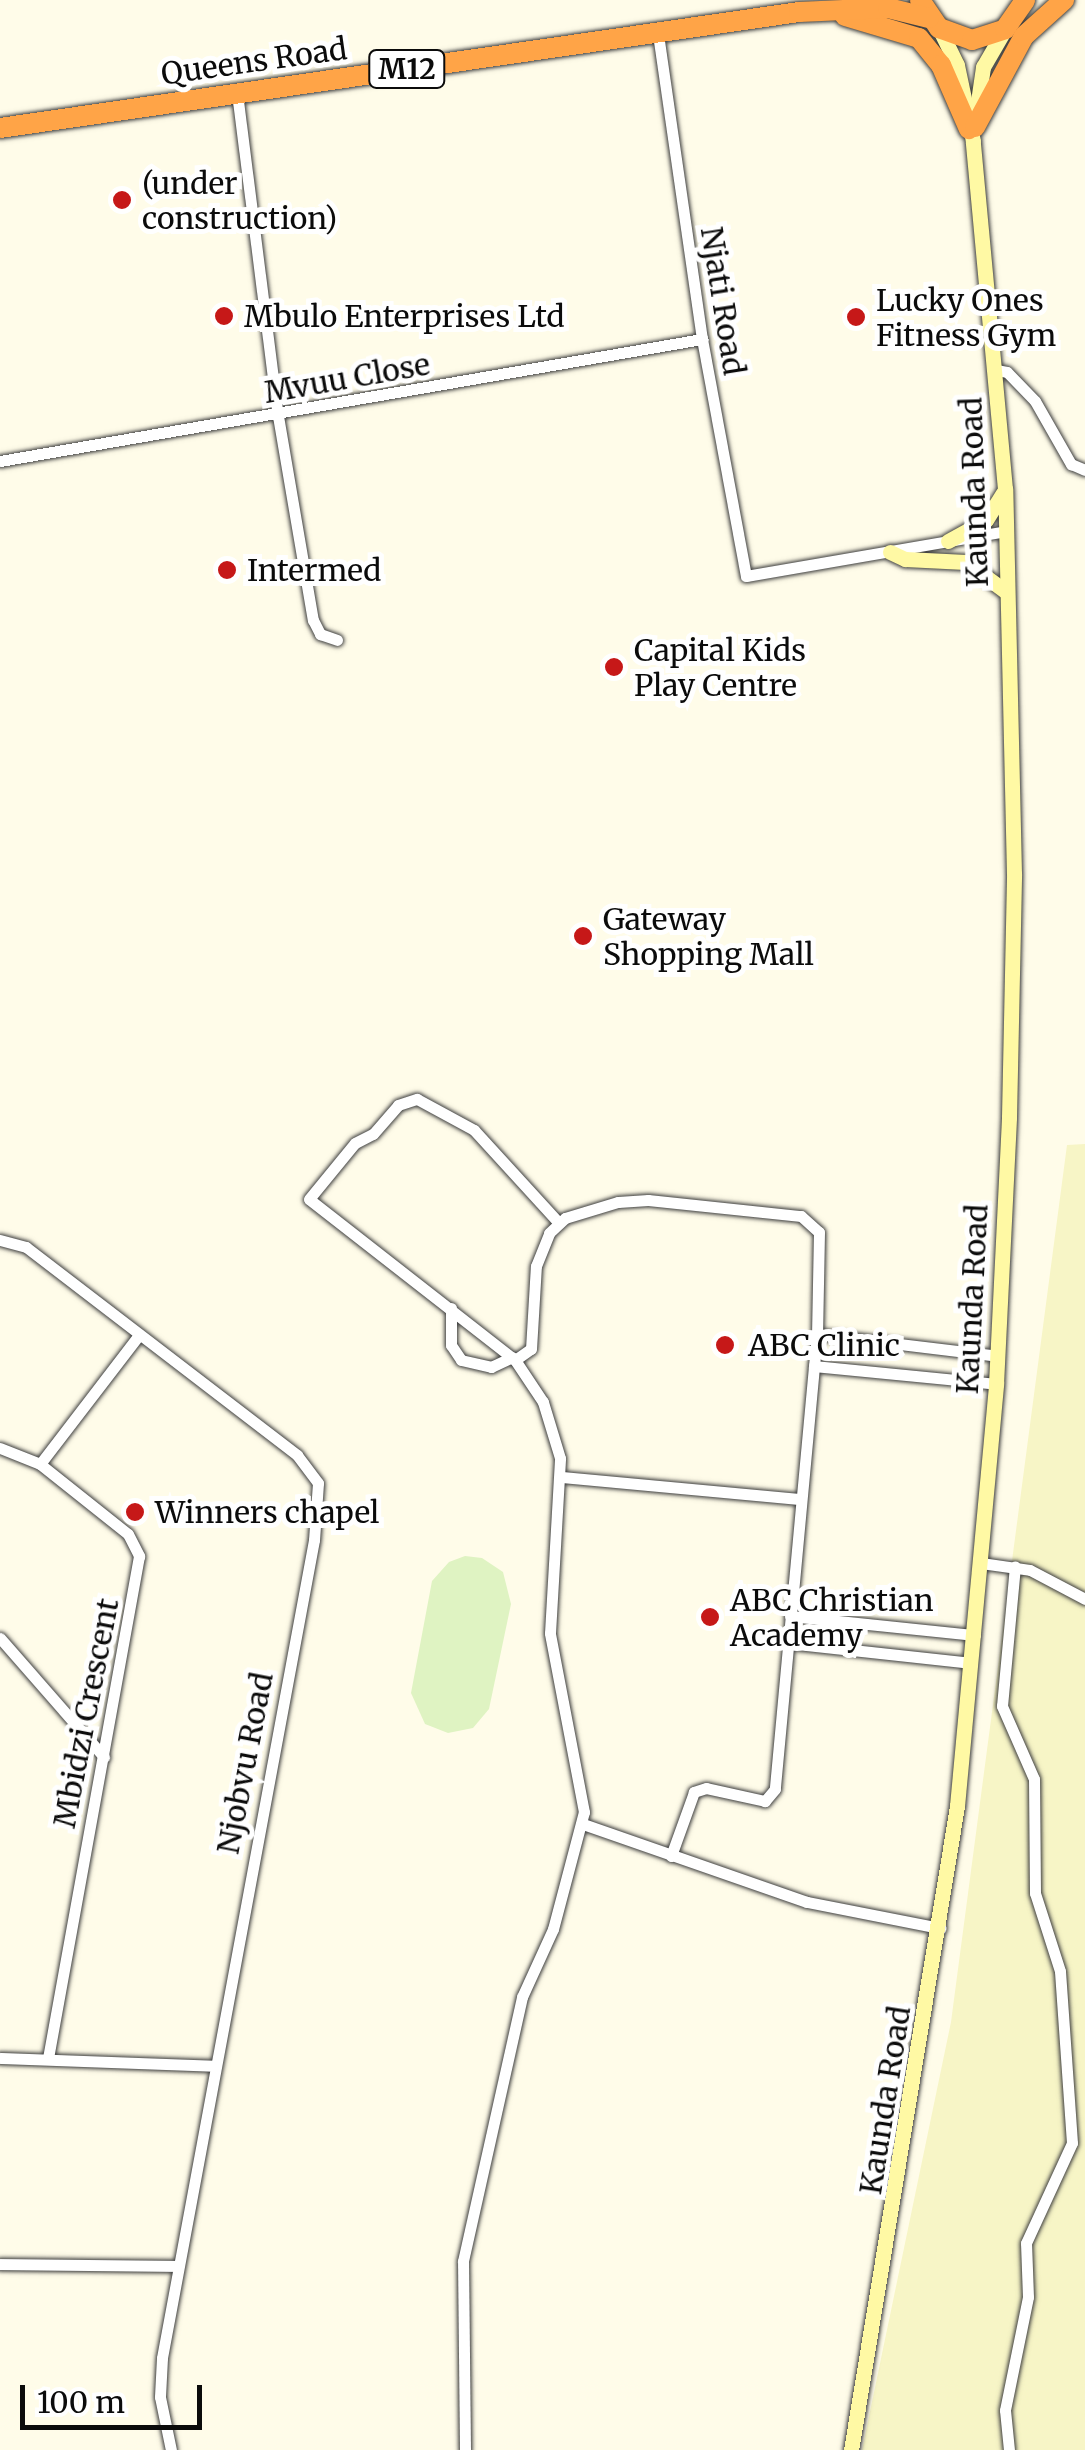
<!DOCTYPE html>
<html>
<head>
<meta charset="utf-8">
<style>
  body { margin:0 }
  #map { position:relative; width:1085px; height:2450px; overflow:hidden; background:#fffce9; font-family:Merriweather,serif }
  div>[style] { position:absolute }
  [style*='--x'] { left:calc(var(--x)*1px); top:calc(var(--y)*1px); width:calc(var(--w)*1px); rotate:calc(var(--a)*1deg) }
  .farmland>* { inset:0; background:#f7f5c6 }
  .pitch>* { inset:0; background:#dff3c2 }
  .roads { filter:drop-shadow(0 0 2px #3e3e3e) drop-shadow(0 0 2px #3e3e3e) }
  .street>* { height:11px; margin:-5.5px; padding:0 5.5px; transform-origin:5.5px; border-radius:5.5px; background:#fff }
  .secondary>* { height:15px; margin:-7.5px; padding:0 7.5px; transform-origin:7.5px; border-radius:7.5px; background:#fff9a4 }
  .highway>* { height:20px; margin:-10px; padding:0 10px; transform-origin:10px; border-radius:10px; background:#ffa447 }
  .dots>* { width:28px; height:28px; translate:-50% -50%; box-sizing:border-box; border:5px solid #fff; border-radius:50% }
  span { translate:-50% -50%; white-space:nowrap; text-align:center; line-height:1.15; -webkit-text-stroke:10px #fff; paint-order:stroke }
  .shield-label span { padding:2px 8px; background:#fff; border:2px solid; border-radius:8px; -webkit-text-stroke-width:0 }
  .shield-label { font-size:28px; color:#0b0b0b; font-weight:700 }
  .street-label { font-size:30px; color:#0b0b0b }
  .poi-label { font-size:30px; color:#0b0b0b }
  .left { translate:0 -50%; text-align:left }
  .scale { position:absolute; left:20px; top:2385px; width:182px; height:45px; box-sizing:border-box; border:5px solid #0b0b0b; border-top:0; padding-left:12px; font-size:30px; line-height:35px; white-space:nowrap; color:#0b0b0b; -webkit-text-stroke:8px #fff; paint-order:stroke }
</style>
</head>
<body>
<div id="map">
  <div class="farmland">
    <div style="clip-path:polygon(1085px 1144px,1085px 2450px,862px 2450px,951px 2022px,1067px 1145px)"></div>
  </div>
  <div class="pitch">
    <div style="clip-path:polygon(465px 1556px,482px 1558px,503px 1572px,511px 1604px,489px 1709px,473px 1728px,448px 1733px,425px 1724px,411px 1693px,432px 1581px,449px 1562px)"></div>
  </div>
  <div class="roads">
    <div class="street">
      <div style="--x:658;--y:34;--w:308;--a:81.8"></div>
      <div style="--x:702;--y:339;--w:241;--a:79.5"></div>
      <div style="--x:746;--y:576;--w:265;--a:-9.8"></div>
      <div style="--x:237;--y:93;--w:326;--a:82.8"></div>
      <div style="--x:278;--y:416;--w:207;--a:80.3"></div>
      <div style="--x:313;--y:620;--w:16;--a:63"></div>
      <div style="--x:320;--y:634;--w:18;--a:19"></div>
      <div style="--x:996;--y:370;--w:11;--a:10"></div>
      <div style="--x:1007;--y:372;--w:40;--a:46"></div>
      <div style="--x:1035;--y:401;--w:73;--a:60.3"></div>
      <div style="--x:1071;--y:464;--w:15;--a:23"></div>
      <div style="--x:0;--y:461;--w:713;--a:-9.86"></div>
      <div style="--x:0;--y:1240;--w:27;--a:15"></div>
      <div style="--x:26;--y:1247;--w:342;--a:37.5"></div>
      <div style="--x:297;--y:1455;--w:35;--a:53"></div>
      <div style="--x:318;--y:1483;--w:57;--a:94"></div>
      <div style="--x:314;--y:1540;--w:832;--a:100.53"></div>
      <div style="--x:162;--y:2358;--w:39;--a:93"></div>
      <div style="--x:160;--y:2397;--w:54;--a:78.3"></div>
      <div style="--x:451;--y:1308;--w:37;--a:90"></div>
      <div style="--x:451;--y:1345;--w:18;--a:56"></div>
      <div style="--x:461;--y:1360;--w:31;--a:13"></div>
      <div style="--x:491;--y:1367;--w:23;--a:-25"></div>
      <div style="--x:817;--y:1334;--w:182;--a:6.9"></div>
      <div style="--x:515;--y:1360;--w:19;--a:-35"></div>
      <div style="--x:531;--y:1349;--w:83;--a:-86.6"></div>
      <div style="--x:536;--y:1266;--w:35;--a:-68"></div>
      <div style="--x:549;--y:1233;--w:22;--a:-43"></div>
      <div style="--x:565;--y:1218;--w:55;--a:-16.8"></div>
      <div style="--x:618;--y:1202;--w:30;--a:-4"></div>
      <div style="--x:648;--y:1200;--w:154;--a:6"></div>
      <div style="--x:801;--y:1216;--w:24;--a:42"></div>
      <div style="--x:819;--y:1232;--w:102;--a:91.1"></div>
      <div style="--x:817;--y:1334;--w:457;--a:95.3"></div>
      <div style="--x:775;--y:1789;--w:16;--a:130"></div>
      <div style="--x:765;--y:1801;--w:60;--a:-167.6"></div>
      <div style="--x:706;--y:1788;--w:13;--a:162"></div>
      <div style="--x:694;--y:1792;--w:68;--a:109.8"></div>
      <div style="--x:814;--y:1366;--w:183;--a:5.6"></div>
      <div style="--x:0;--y:1448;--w:43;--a:21.8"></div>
      <div style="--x:40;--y:1464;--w:112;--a:38.5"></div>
      <div style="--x:128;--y:1534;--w:25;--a:63"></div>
      <div style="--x:139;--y:1556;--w:510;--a:100.27"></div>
      <div style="--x:40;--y:1464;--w:163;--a:-52.5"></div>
      <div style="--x:562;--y:1477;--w:238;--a:5.3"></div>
      <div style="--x:981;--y:1563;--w:49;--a:8.1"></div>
      <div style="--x:1030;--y:1570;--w:62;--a:27.8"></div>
      <div style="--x:790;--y:1616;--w:186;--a:5.9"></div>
      <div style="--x:0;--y:1638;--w:158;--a:48.8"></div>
      <div style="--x:788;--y:1643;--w:185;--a:6.2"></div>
      <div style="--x:583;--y:1824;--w:237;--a:19.2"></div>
      <div style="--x:807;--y:1902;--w:136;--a:11.1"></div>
      <div style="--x:0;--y:2058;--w:215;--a:2.1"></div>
      <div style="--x:0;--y:2264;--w:177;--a:0.6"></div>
      <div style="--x:465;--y:2450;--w:189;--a:-90.6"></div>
      <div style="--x:463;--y:2261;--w:271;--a:-77.4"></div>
      <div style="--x:522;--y:1997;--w:75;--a:-65.5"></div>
      <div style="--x:553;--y:1929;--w:121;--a:-75.2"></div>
      <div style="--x:584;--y:1812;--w:182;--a:-100.8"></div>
      <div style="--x:550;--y:1633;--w:175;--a:-86.7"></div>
      <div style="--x:560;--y:1458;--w:59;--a:-106.9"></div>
      <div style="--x:543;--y:1402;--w:50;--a:-123.7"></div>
      <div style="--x:515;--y:1360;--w:261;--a:-142"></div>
      <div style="--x:309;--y:1199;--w:72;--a:-50.6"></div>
      <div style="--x:355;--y:1143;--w:20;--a:-27"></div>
      <div style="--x:373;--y:1134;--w:38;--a:-49"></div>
      <div style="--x:398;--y:1105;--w:20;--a:-18"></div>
      <div style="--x:417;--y:1099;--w:65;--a:28.5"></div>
      <div style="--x:474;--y:1130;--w:125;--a:47.6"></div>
      <div style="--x:1009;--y:2450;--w:40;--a:-95.7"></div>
      <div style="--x:1005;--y:2410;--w:115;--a:-78.5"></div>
      <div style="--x:1028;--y:2297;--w:54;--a:-92.1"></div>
      <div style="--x:1026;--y:2243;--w:110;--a:-65.3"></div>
      <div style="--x:1072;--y:2143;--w:172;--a:-94"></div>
      <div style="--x:1060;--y:1971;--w:82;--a:-107.8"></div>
      <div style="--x:1035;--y:1893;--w:114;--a:-90.5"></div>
      <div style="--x:1034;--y:1779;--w:80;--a:-113.7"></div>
      <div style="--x:1002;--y:1706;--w:140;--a:-84.7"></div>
    </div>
    <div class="secondary">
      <div style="--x:975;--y:122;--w:56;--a:-81.7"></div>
      <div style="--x:983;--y:67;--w:44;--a:-59.9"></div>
      <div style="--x:948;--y:541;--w:43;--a:-28.9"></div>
      <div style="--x:986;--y:520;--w:32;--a:-58"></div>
      <div style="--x:890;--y:552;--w:17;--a:25"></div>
      <div style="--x:905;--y:559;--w:61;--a:2.8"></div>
      <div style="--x:966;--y:562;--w:49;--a:36.6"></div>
      <div style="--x:851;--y:2450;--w:653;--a:-80.65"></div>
      <div style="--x:957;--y:1806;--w:424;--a:-84.7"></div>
      <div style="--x:996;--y:1384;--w:267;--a:-87.2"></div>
      <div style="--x:1009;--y:1117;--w:243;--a:-88.8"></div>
      <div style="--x:1014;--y:874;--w:385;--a:-91.3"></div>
      <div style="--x:1005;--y:489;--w:349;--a:-95.3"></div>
      <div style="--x:973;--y:141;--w:78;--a:-101.9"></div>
      <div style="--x:957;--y:65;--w:41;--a:-115.9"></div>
    </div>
    <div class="highway">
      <div style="--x:920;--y:0;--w:34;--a:56"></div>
      <div style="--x:939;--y:28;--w:35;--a:20"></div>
      <div style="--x:972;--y:40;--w:35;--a:-18"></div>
      <div style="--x:1005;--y:29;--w:35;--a:-55"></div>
      <div style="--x:845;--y:16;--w:77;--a:16.6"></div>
      <div style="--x:919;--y:38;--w:35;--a:51"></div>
      <div style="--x:941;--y:65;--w:70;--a:66.4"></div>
      <div style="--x:975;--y:127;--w:103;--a:-61.7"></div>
      <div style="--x:1024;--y:36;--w:54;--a:-42"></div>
      <div style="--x:0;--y:128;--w:807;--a:-8.26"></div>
      <div style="--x:799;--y:12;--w:89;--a:-2.6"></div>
      <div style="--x:888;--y:8;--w:42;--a:13.7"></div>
    </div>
  </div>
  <div class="dots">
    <div style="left:122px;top:200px;background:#c61818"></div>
    <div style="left:224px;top:316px;background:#c61818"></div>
    <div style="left:856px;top:317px;background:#c61818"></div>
    <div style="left:227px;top:570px;background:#c61818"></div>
    <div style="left:614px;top:667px;background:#c61818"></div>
    <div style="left:583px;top:936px;background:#c61818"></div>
    <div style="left:725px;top:1345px;background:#c61818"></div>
    <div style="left:135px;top:1512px;background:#c61818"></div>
    <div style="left:710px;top:1617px;background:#c61818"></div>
  </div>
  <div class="shield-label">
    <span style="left:407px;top:69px">M12</span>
  </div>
  <div class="street-label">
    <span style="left:254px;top:61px;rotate:-8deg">Queens Road</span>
    <span style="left:723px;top:301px;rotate:81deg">Njati Road</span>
    <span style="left:347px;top:378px;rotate:-10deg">Mvuu Close</span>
    <span style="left:974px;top:492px;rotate:-92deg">Kaunda Road</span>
    <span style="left:972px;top:1299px;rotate:-87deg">Kaunda Road</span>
    <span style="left:86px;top:1713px;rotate:-79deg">Mbidzi Crescent</span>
    <span style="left:245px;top:1763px;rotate:-79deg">Njobvu Road</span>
    <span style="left:885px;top:2100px;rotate:-81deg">Kaunda Road</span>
  </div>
  <div class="poi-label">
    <span class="left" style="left:142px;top:200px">(under<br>construction)</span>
    <span class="left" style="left:876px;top:317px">Lucky Ones<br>Fitness Gym</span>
    <span class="left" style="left:244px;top:316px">Mbulo Enterprises Ltd</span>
    <span class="left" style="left:247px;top:570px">Intermed</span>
    <span class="left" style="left:634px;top:667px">Capital Kids<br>Play Centre</span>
    <span class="left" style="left:603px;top:936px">Gateway<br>Shopping Mall</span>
    <span class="left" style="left:748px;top:1345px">ABC Clinic</span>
    <span class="left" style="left:155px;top:1512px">Winners chapel</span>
    <span class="left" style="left:730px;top:1617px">ABC Christian<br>Academy</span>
  </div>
  <div class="scale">100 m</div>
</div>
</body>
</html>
